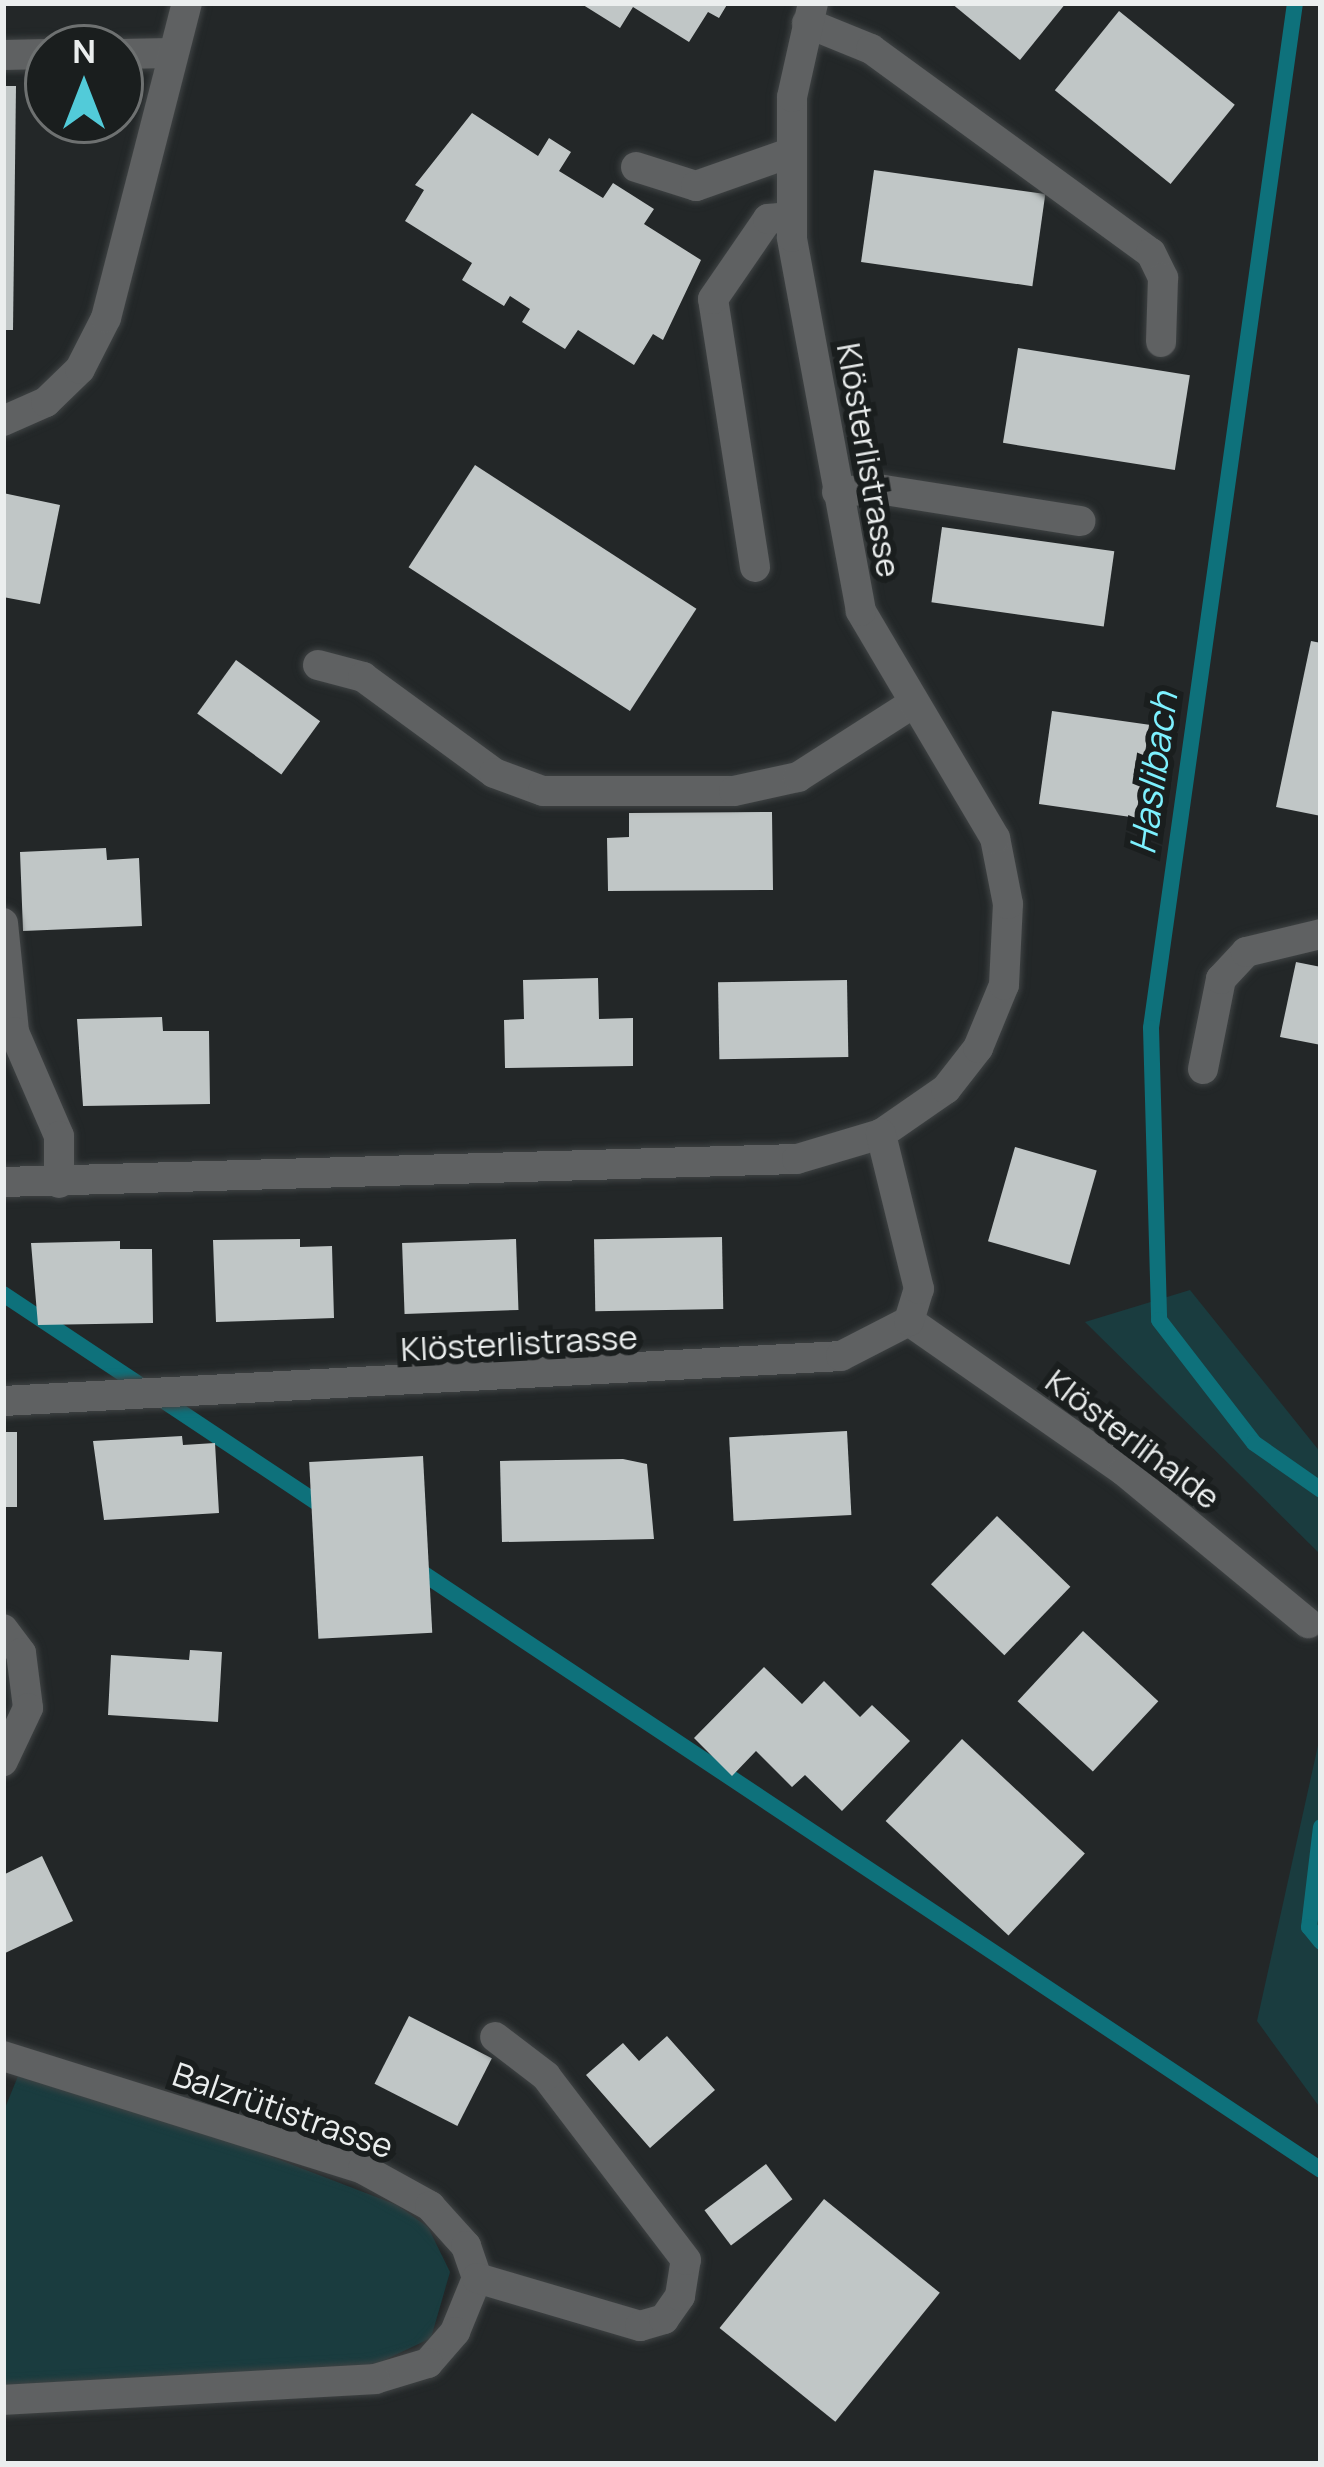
<!DOCTYPE html>
<html>
<head>
<meta charset="utf-8">
<style>
  body { margin:0 }
  #map { position:relative; width:1324px; height:2467px; overflow:hidden; background:#232728; font-family:Manrope,sans-serif }
  div>[style] { position:absolute }
  [style*='--x'] { left:calc(var(--x)*1px); top:calc(var(--y)*1px); width:calc(var(--w)*1px); rotate:calc(var(--a)*1deg) }
  .green>* { inset:0; background:#1a3c3f }
  .stream>* { height:16px; margin:-8px; padding:0 8px; transform-origin:8px; border-radius:8px; background:#0e717b }
  .building>* { inset:0; background:#c0c6c6; transform-origin:0 0 }
  .roads { filter:drop-shadow(0 0 3px #3f4344) drop-shadow(0 0 3px #3f4344) }
  .minor>* { height:30px; margin:-15px; padding:0 15px; transform-origin:15px; border-radius:15px; background:#5f6162 }
  span { translate:-50% -50%; white-space:nowrap; text-align:center; line-height:1.15; -webkit-text-stroke:12px #1a1e1e; paint-order:stroke }
  .street-label { font-size:33px; color:#ebeeee }
  .water-label { font-size:36px; color:#7df1ff; font-style:italic }
  .frame { position:absolute; inset:0; border:6px solid #ebeeee; pointer-events:none }
  .north { position:absolute; left:24px; top:24px; width:120px; height:120px; box-sizing:border-box; background:#1a1e1e; border:3px solid #6e7171; border-radius:50%; rotate:0deg; font-size:33px; font-weight:700; line-height:48px; text-align:center; color:#ebeeee }
  .north::after { content:''; display:block; margin:auto; width:42px; height:54px; background:#52cbd9; clip-path:polygon(50% 0,100% 100%,50% 72%,0 100%) }
</style>
</head>
<body>
<div id="map">
  <div class="green">
    <div style="clip-path:polygon(1190px 1290px,1321px 1453px,1321px 1555px,1085px 1322px)"></div>
    <div style="clip-path:polygon(1321px 1732px,1321px 2109px,1257px 2021px)"></div>
    <div style="clip-path:polygon(18px 2076px,173px 2119px,397px 2205px,428px 2227px,450px 2272px,431px 2338px,366px 2369px,3px 2391px,3px 2113px)"></div>
  </div>
  <div class="stream">
    <div style="--x:1295;--y:3;--w:1035;--a:98"></div>
    <div style="--x:1151;--y:1028;--w:292;--a:88.4"></div>
    <div style="--x:1159;--y:1320;--w:155;--a:52.3"></div>
    <div style="--x:1254;--y:1443;--w:82;--a:35"></div>
    <div style="--x:3;--y:1294;--w:388;--a:33.6"></div>
    <div style="--x:412;--y:1566;--w:1091;--a:33.6"></div>
    <div style="--x:1321;--y:1827;--w:101;--a:96.8"></div>
    <div style="--x:1309;--y:1927;--w:19;--a:51"></div>
  </div>
  <div class="building">
    <div style="clip-path:polygon(580px 3px,728px 3px,719px 18px,708px 12px,689px 42px,633px 7px,620px 28px)"></div>
    <div style="clip-path:polygon(951px 3px,1066px 3px,1020px 60px)"></div>
    <div style="left:1119px;top:11px;width:149px;height:102px;rotate:39deg"></div>
    <div style="clip-path:polygon(3px 86px,16px 86px,13px 330px,3px 330px)"></div>
    <div style="clip-path:polygon(472px 113px,538px 156px,549px 138px,571px 152px,559px 171px,603px 198px,613px 183px,654px 209px,644px 224px,701px 260px,663px 340px,653px 334px,634px 365px,578px 330px,565px 349px,522px 322px,530px 309px,510px 296px,504px 306px,462px 280px,472px 263px,405px 221px,424px 190px,415px 185px)"></div>
    <div style="left:874px;top:170px;width:173px;height:93px;rotate:8deg"></div>
    <div style="left:1018px;top:348px;width:174px;height:96px;rotate:9deg"></div>
    <div style="left:475px;top:465px;width:264px;height:122px;rotate:33deg"></div>
    <div style="clip-path:polygon(3px 493px,60px 505px,40px 604px,3px 597px)"></div>
    <div style="left:942px;top:527px;width:174px;height:76px;rotate:8deg"></div>
    <div style="clip-path:polygon(1311px 641px,1321px 643px,1321px 816px,1276px 807px)"></div>
    <div style="left:236px;top:660px;width:104px;height:66px;rotate:36deg"></div>
    <div style="left:1052px;top:711px;width:98px;height:94px;rotate:8deg"></div>
    <div style="clip-path:polygon(772px 812px,773px 890px,608px 891px,607px 838px,629px 837px,629px 813px)"></div>
    <div style="clip-path:polygon(106px 848px,107px 860px,139px 858px,142px 926px,23px 931px,20px 852px)"></div>
    <div style="clip-path:polygon(1296px 962px,1321px 967px,1321px 1045px,1280px 1037px)"></div>
    <div style="clip-path:polygon(598px 978px,599px 1019px,633px 1018px,633px 1066px,505px 1068px,504px 1020px,524px 1019px,523px 980px)"></div>
    <div style="left:847px;top:980px;width:77px;height:129px;rotate:89deg"></div>
    <div style="clip-path:polygon(162px 1017px,163px 1031px,209px 1031px,210px 1104px,83px 1106px,77px 1019px)"></div>
    <div style="left:1015px;top:1147px;width:85px;height:98px;rotate:16deg"></div>
    <div style="left:722px;top:1237px;width:72px;height:128px;rotate:89deg"></div>
    <div style="clip-path:polygon(300px 1239px,300px 1247px,332px 1246px,334px 1318px,216px 1322px,213px 1240px)"></div>
    <div style="left:516px;top:1239px;width:71px;height:114px;rotate:88deg"></div>
    <div style="clip-path:polygon(120px 1241px,120px 1249px,152px 1249px,153px 1323px,38px 1325px,31px 1243px)"></div>
    <div style="left:847px;top:1431px;width:84px;height:118px;rotate:87deg"></div>
    <div style="left:3px;top:1432px;width:14px;height:75px"></div>
    <div style="clip-path:polygon(182px 1436px,183px 1445px,215px 1443px,219px 1513px,104px 1520px,93px 1441px)"></div>
    <div style="left:423px;top:1456px;width:177px;height:114px;rotate:87deg"></div>
    <div style="clip-path:polygon(623px 1459px,647px 1464px,654px 1539px,502px 1542px,500px 1461px)"></div>
    <div style="left:997px;top:1516px;width:102px;height:95px;rotate:44deg"></div>
    <div style="left:1083px;top:1631px;width:103px;height:96px;rotate:43deg"></div>
    <div style="clip-path:polygon(190px 1650px,222px 1652px,218px 1722px,108px 1715px,111px 1655px,189px 1660px)"></div>
    <div style="clip-path:polygon(764px 1667px,802px 1704px,824px 1681px,860px 1717px,872px 1705px,910px 1741px,842px 1811px,805px 1775px,792px 1787px,756px 1751px,732px 1776px,694px 1738px)"></div>
    <div style="left:962px;top:1739px;width:168px;height:112px;rotate:43deg"></div>
    <div style="clip-path:polygon(42px 1856px,73px 1921px,3px 1954px,3px 1875px)"></div>
    <div style="left:409px;top:2016px;width:93px;height:76px;rotate:27deg"></div>
    <div style="clip-path:polygon(667px 2036px,715px 2090px,650px 2148px,586px 2075px,623px 2043px,639px 2061px)"></div>
    <div style="left:766px;top:2164px;width:44px;height:77px;rotate:53deg"></div>
    <div style="left:824px;top:2199px;width:149px;height:166px;rotate:39deg"></div>
  </div>
  <div class="roads">
    <div class="minor">
      <div style="--x:807;--y:23;--w:69;--a:22.1"></div>
      <div style="--x:871;--y:49;--w:346;--a:36.1"></div>
      <div style="--x:1151;--y:253;--w:28;--a:64"></div>
      <div style="--x:1163;--y:278;--w:64;--a:91.8"></div>
      <div style="--x:120;--y:54;--w:51;--a:-1.1"></div>
      <div style="--x:3;--y:55;--w:45;--a:-1.3"></div>
      <div style="--x:636;--y:167;--w:63;--a:17.6"></div>
      <div style="--x:696;--y:186;--w:96;--a:-19.4"></div>
      <div style="--x:3;--y:421;--w:47;--a:-23.8"></div>
      <div style="--x:46;--y:402;--w:47;--a:-44.1"></div>
      <div style="--x:80;--y:369;--w:57;--a:-63"></div>
      <div style="--x:106;--y:318;--w:325;--a:-75.6"></div>
      <div style="--x:837;--y:492;--w:41;--a:-4.2"></div>
      <div style="--x:878;--y:489;--w:205;--a:9"></div>
      <div style="--x:755;--y:567;--w:271;--a:-98.9"></div>
      <div style="--x:713;--y:299;--w:97;--a:-55.5"></div>
      <div style="--x:768;--y:219;--w:23;--a:-5"></div>
      <div style="--x:318;--y:665;--w:47;--a:14.9"></div>
      <div style="--x:363;--y:677;--w:162;--a:36.2"></div>
      <div style="--x:494;--y:773;--w:52;--a:20.2"></div>
      <div style="--x:543;--y:791;--w:191;--a:0"></div>
      <div style="--x:734;--y:791;--w:66;--a:-12.3"></div>
      <div style="--x:798;--y:777;--w:135;--a:-32.6"></div>
      <div style="--x:3;--y:923;--w:110;--a:84.2"></div>
      <div style="--x:14;--y:1032;--w:113;--a:66.6"></div>
      <div style="--x:59;--y:1136;--w:47;--a:90"></div>
      <div style="--x:1203;--y:1069;--w:92;--a:-78.7"></div>
      <div style="--x:1221;--y:979;--w:37;--a:-47"></div>
      <div style="--x:1246;--y:952;--w:77;--a:-13.5"></div>
      <div style="--x:3;--y:1182;--w:794;--a:-1.66"></div>
      <div style="--x:797;--y:1159;--w:88;--a:-16.6"></div>
      <div style="--x:881;--y:1134;--w:79;--a:-34.7"></div>
      <div style="--x:946;--y:1089;--w:52;--a:-52"></div>
      <div style="--x:978;--y:1048;--w:68;--a:-67.6"></div>
      <div style="--x:1004;--y:985;--w:81;--a:-87.2"></div>
      <div style="--x:1008;--y:904;--w:67;--a:-101.1"></div>
      <div style="--x:995;--y:838;--w:264;--a:-120.6"></div>
      <div style="--x:861;--y:611;--w:380;--a:-100.5"></div>
      <div style="--x:792;--y:237;--w:140;--a:-90"></div>
      <div style="--x:792;--y:97;--w:96;--a:-77.4"></div>
      <div style="--x:909;--y:1321;--w:262;--a:34.9"></div>
      <div style="--x:1124;--y:1471;--w:239;--a:39.6"></div>
      <div style="--x:3;--y:1401;--w:839;--a:-3.07"></div>
      <div style="--x:841;--y:1356;--w:76;--a:-27.2"></div>
      <div style="--x:909;--y:1321;--w:34;--a:-73"></div>
      <div style="--x:919;--y:1289;--w:160;--a:-103.8"></div>
      <div style="--x:3;--y:1629;--w:30;--a:53"></div>
      <div style="--x:21;--y:1653;--w:55;--a:82.7"></div>
      <div style="--x:28;--y:1708;--w:59;--a:115.3"></div>
      <div style="--x:3;--y:2056;--w:377;--a:17.4"></div>
      <div style="--x:363;--y:2169;--w:77;--a:28.9"></div>
      <div style="--x:430;--y:2206;--w:54;--a:48"></div>
      <div style="--x:466;--y:2246;--w:34;--a:71"></div>
      <div style="--x:477;--y:2278;--w:58;--a:112.2"></div>
      <div style="--x:455;--y:2332;--w:41;--a:131.1"></div>
      <div style="--x:428;--y:2363;--w:55;--a:163.2"></div>
      <div style="--x:375;--y:2379;--w:373;--a:176.8"></div>
      <div style="--x:477;--y:2278;--w:170;--a:16.4"></div>
      <div style="--x:640;--y:2326;--w:25;--a:-16"></div>
      <div style="--x:664;--y:2319;--w:28;--a:-55"></div>
      <div style="--x:680;--y:2296;--w:36;--a:-81"></div>
      <div style="--x:686;--y:2260;--w:231;--a:-127.3"></div>
      <div style="--x:546;--y:2076;--w:64;--a:-142.6"></div>
    </div>
  </div>
  <div class="street-label">
    <span style="left:869px;top:460px;rotate:80deg">Klösterlistrasse</span>
    <span style="left:519px;top:1343px;rotate:-3deg">Klösterlistrasse</span>
    <span style="left:1133px;top:1439px;rotate:37deg">Klösterlihalde</span>
    <span style="left:283px;top:2110px;rotate:19deg">Balzrütistrasse</span>
  </div>
  <div class="water-label">
    <span style="left:1153px;top:773px;rotate:-82deg">Haslibach</span>
  </div>
  <div class="frame"></div>
  <div class="north">N</div>
</div>
</body>
</html>
